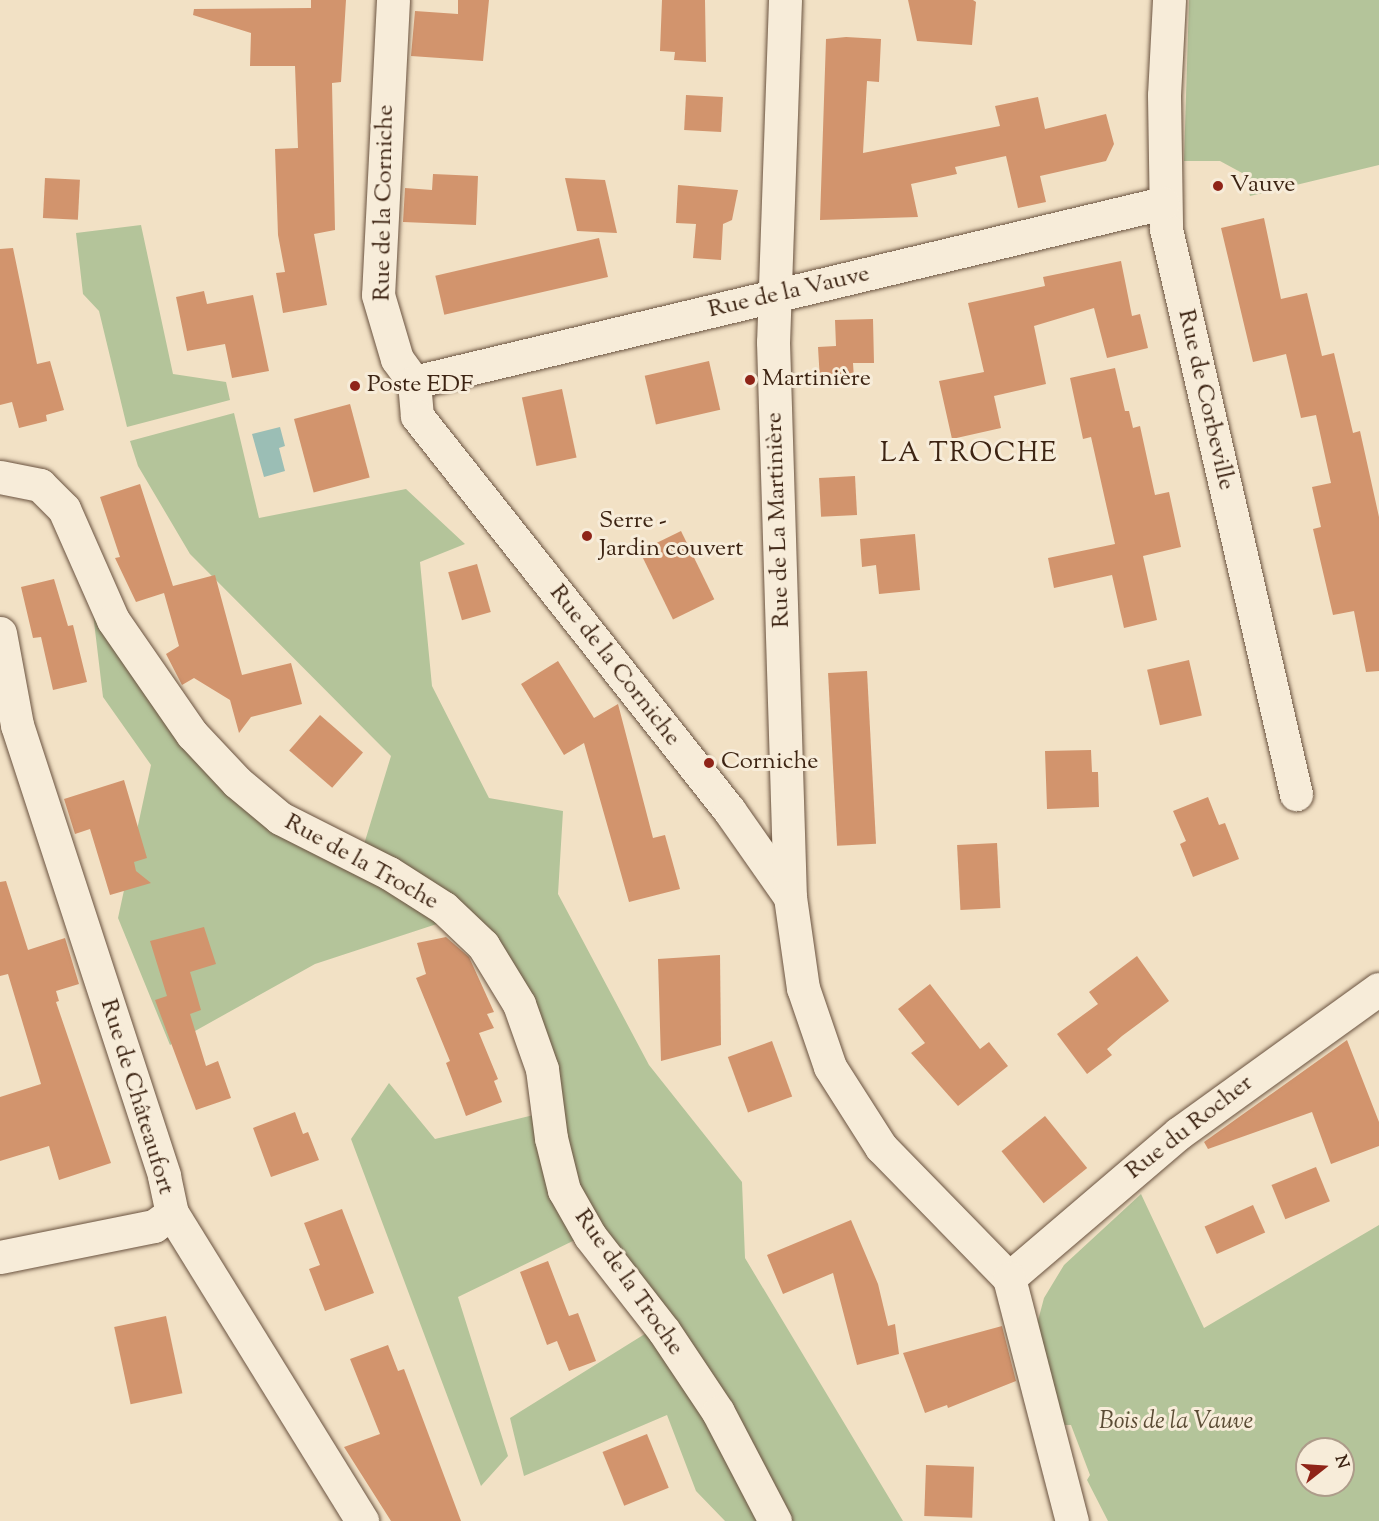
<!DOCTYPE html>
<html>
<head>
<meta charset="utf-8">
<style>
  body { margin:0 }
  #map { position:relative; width:1379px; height:1521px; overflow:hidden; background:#f2e1c5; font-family:"Sorts Mill Goudy",serif }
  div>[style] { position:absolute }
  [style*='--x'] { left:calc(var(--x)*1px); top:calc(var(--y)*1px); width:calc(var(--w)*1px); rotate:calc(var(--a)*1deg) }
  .green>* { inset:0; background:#b4c49a }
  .water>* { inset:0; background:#9bbeb5 }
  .building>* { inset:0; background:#d2946d; transform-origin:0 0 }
  .roads { filter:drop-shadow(0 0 2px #6a5340) drop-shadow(0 0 2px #6a5340) }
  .minor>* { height:33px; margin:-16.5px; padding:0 16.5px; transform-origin:16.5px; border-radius:16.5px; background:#f7ecd9 }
  .dots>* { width:16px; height:16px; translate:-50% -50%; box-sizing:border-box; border:3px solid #f7ecd9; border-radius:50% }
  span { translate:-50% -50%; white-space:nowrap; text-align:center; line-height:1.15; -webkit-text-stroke:6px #f7ecd9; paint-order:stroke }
  .poi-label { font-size:24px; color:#3d2413 }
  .left { translate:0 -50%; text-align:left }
  .street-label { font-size:24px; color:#3d2413 }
  .park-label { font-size:24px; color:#5b4c35; font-style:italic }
  .quarter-label { font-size:27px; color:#3d2413; letter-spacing:1.5px }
  .north { position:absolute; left:1295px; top:1437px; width:60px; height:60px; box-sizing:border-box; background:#f7ecd9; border:2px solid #ad9c8a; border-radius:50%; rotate:73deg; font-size:16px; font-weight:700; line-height:24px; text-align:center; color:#3d2413 }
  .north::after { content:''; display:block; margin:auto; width:21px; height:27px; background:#8f2418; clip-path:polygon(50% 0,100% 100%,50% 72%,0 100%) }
</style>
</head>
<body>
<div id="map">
  <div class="green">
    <div style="clip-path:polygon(1189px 0,1379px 0,1379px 165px,1250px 196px,1244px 174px,1220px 161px,1184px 161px)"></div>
    <div style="clip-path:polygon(141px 225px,173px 374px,226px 382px,230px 400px,127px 427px,99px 311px,83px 294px,76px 233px)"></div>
    <div style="clip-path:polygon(234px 413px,259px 518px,406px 489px,465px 544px,420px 562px,432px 686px,489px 798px,563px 811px,558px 894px,649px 1065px,742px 1182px,745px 1258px,903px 1521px,725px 1521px,696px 1491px,667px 1415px,524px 1476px,510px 1418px,648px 1332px,579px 1238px,458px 1297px,508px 1456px,481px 1486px,351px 1139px,389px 1083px,435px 1139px,550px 1111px,544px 1072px,452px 919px,315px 964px,170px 1045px,118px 918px,151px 765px,103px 697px,92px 605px,187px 738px,358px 864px,391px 756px,190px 554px,138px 466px,130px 441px)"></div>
    <div style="clip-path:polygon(evenodd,1141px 1194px,1204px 1328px,1379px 1225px,1379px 1521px,1108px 1521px,1087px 1480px,1090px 1475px,1071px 1425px,1059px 1425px,1036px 1328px,1044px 1298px,1064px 1265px,1141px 1194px,1307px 1449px,1343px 1449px,1343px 1485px,1307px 1485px,1307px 1449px)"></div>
  </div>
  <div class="water">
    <div style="clip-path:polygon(280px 427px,285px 446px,279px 448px,285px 471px,264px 477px,252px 434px)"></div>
  </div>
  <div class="building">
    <div style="clip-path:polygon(311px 0,346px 0,341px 82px,332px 83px,335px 230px,314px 234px,327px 305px,283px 313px,276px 273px,285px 272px,278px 235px,275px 149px,298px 148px,295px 66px,250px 66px,251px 33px,193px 15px,194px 9px,311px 8px)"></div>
    <div style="clip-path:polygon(458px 0,489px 0,483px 61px,411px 56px,415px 11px,458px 14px)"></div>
    <div style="clip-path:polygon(662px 0,705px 0,706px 62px,674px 60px,675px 52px,660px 51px)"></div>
    <div style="clip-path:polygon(908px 0,973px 0,976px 2px,972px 45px,917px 41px)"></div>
    <div style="clip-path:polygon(846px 37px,881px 39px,879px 82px,867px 81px,863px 153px,1000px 126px,995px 106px,1038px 97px,1045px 129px,1106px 114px,1114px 144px,1106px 161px,1040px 176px,1046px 202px,1018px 208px,1006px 156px,955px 167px,957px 174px,911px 184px,918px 217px,820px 220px,826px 39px)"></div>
    <div style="left:686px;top:95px;width:37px;height:35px;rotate:3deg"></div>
    <div style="clip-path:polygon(433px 174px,478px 176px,476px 225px,403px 222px,405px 188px,432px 190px)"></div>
    <div style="left:45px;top:178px;width:35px;height:40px;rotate:3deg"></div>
    <div style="clip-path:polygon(565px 178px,605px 180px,617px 233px,577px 231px)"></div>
    <div style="clip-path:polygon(678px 185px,738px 190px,732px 220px,723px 224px,721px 260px,693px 258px,696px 224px,676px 223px)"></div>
    <div style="clip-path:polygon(1264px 218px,1281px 299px,1307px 293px,1322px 356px,1334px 353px,1353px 433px,1360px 431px,1379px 517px,1379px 671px,1366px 672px,1354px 611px,1333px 615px,1313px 529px,1321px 527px,1312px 487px,1331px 483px,1316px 415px,1301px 418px,1286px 354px,1253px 362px,1221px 228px)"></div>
    <div style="left:599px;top:238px;width:40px;height:168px;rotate:77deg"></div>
    <div style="clip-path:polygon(13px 248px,37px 364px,50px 361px,64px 410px,46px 415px,47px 421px,19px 428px,12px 402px,0 405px,0 249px)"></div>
    <div style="clip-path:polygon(1121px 261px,1132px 316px,1140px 314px,1148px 348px,1107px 358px,1094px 308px,1034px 326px,1046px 384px,994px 396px,1001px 428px,952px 439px,939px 381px,984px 372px,968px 303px,1045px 286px,1043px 277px)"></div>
    <div style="clip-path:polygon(204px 291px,207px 304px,253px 295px,269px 371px,232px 378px,225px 344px,187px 351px,176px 297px)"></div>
    <div style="clip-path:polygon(873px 319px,874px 363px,853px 363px,854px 379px,820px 381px,818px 347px,836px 346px,835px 320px)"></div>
    <div style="left:709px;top:361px;width:50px;height:66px;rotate:77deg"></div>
    <div style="clip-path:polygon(1115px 368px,1125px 411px,1129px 411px,1133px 428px,1140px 426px,1155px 495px,1169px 492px,1181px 547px,1143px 556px,1157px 620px,1124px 628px,1112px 575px,1054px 588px,1048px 558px,1115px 544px,1091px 437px,1083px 439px,1070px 378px)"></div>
    <div style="left:562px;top:389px;width:70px;height:41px;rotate:78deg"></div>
    <div style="left:350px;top:404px;width:76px;height:58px;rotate:75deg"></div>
    <div style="left:855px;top:476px;width:39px;height:36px;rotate:87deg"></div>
    <div style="clip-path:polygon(140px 484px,173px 586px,215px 575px,242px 675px,291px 663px,302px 704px,251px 717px,239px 733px,230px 700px,194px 678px,182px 685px,166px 654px,179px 646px,164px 593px,136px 602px,115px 558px,120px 557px,100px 497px)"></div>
    <div style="left:681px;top:531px;width:76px;height:46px;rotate:64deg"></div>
    <div style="clip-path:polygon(915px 534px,920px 590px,879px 594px,876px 565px,862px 567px,860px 539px)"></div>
    <div style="left:477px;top:564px;width:50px;height:30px;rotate:74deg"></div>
    <div style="clip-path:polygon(54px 579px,68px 626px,73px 625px,87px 682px,53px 690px,41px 637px,33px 638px,21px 587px)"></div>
    <div style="left:1189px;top:660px;width:57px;height:43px;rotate:77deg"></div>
    <div style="clip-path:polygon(558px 661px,594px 718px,618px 704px,653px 838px,665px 835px,680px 889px,629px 902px,584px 743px,564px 755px,521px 684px)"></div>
    <div style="left:867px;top:671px;width:173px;height:39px;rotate:87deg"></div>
    <div style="left:320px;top:715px;width:57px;height:47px;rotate:41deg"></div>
    <div style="clip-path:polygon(1091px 750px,1092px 772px,1098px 772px,1099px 807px,1047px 809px,1045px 751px)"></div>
    <div style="clip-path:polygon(124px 780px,147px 858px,134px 862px,136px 871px,151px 883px,110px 895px,90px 829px,75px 834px,64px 799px)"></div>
    <div style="clip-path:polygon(1208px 797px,1219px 825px,1225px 823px,1239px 859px,1193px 877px,1180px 844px,1186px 841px,1173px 811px)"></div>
    <div style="left:997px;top:843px;width:65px;height:40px;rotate:87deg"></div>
    <div style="clip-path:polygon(6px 881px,28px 950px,65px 938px,79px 984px,56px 991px,59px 1001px,56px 1002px,111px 1163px,59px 1180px,49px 1146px,0 1161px,0 1097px,41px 1084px,8px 974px,0 976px,0 882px)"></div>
    <div style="clip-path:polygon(204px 927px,216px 964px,190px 972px,201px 1010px,190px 1014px,206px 1066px,218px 1061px,231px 1098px,196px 1110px,155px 1000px,167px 996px,150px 941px)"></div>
    <div style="clip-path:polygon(446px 937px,469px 957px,494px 1012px,487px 1014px,494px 1028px,479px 1033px,498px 1079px,494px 1081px,502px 1102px,466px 1116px,446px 1063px,450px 1061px,416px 978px,426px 974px,417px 943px)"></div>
    <div style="clip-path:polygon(720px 955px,721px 1045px,661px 1061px,658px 959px)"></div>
    <div style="clip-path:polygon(1137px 956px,1169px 1001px,1122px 1036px,1107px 1049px,1112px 1055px,1087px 1074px,1057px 1034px,1098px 1004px,1089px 992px)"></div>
    <div style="clip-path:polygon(930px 984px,980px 1049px,989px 1042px,1008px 1066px,958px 1106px,911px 1053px,925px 1043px,898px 1009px)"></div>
    <div style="clip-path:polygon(1347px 1040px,1379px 1122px,1379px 1146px,1331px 1164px,1312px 1112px,1208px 1149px,1204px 1142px)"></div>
    <div style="left:772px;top:1041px;width:59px;height:47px;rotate:70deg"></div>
    <div style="clip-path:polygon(295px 1112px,303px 1134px,308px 1132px,319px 1160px,271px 1177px,253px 1128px)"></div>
    <div style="left:1045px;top:1116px;width:67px;height:56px;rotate:51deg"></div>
    <div style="left:1316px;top:1167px;width:37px;height:48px;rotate:68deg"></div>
    <div style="left:1253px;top:1205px;width:30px;height:53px;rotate:66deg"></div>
    <div style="clip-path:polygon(342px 1209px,374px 1293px,325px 1311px,309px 1269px,320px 1265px,304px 1223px)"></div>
    <div style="clip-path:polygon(851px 1220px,878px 1284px,888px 1326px,895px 1324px,899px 1354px,857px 1365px,833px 1273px,783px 1294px,767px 1255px)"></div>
    <div style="clip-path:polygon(548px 1261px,569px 1316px,578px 1313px,596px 1361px,569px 1371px,557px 1341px,547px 1345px,520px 1272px)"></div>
    <div style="left:166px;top:1316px;width:79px;height:53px;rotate:78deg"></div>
    <div style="clip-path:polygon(1002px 1326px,1016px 1381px,948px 1408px,947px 1405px,925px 1413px,903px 1353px)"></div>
    <div style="clip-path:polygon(388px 1345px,398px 1371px,404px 1369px,461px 1521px,391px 1521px,344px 1447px,380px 1434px,350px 1359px)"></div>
    <div style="left:647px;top:1434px;width:58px;height:48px;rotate:68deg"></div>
    <div style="left:926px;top:1465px;width:48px;height:51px;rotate:2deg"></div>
  </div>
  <div class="roads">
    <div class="minor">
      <div style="--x:393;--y:0;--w:295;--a:92.9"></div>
      <div style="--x:378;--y:295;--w:67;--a:73.5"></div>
      <div style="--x:397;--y:359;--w:29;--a:54"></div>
      <div style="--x:414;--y:382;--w:34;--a:85"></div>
      <div style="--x:417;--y:416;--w:503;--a:51.63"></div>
      <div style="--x:729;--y:810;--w:106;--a:55"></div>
      <div style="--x:785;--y:0;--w:342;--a:92"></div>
      <div style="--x:773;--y:342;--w:555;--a:88.25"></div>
      <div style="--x:790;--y:897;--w:92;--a:81.9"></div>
      <div style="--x:803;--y:988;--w:83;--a:71.1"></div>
      <div style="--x:830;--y:1067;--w:95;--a:57.5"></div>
      <div style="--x:881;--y:1147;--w:183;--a:45.7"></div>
      <div style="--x:1169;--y:0;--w:95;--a:93"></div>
      <div style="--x:1164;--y:95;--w:134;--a:89.1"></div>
      <div style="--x:1166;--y:229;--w:580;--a:77.04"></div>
      <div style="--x:414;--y:382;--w:770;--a:-13.44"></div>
      <div style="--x:0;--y:477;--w:41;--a:11.3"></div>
      <div style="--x:40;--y:485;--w:34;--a:45"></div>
      <div style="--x:64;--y:509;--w:121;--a:66.2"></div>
      <div style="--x:113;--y:620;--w:139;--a:55.3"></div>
      <div style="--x:192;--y:734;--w:66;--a:46.8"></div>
      <div style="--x:237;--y:782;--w:56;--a:39.9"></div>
      <div style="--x:280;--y:818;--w:122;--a:26.8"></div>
      <div style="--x:389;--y:873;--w:65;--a:32.5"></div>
      <div style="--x:444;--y:908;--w:54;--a:43.5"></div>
      <div style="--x:483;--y:945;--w:69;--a:58.6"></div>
      <div style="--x:519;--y:1004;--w:69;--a:70.5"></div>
      <div style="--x:542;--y:1069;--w:70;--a:82.6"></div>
      <div style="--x:551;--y:1138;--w:54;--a:76"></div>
      <div style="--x:564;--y:1190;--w:53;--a:60.5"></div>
      <div style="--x:590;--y:1236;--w:120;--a:52.1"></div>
      <div style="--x:664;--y:1331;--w:97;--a:56.3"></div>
      <div style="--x:718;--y:1412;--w:123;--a:62.4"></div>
      <div style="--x:0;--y:633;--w:94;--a:79.5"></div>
      <div style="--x:17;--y:725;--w:474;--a:71.9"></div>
      <div style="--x:164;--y:1176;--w:38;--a:78"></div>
      <div style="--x:172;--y:1213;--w:362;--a:58.3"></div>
      <div style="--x:0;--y:1257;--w:157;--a:-11.4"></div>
      <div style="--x:154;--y:1226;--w:22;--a:-36"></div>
      <div style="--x:1009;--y:1278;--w:223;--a:-40.5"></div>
      <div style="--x:1179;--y:1133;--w:246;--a:-35.8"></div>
      <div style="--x:1009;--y:1278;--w:251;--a:75.5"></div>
    </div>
  </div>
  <div class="dots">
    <div style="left:1218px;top:186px;background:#8f2418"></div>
    <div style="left:750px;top:380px;background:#8f2418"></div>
    <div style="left:355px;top:386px;background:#8f2418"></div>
    <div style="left:587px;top:536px;background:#8f2418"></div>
    <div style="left:709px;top:763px;background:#8f2418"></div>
  </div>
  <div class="poi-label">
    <span class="left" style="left:1230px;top:186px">Vauve</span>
    <span class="left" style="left:762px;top:380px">Martinière</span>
    <span class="left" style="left:367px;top:386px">Poste EDF</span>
    <span class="left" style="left:599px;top:536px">Serre -<br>Jardin couvert</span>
    <span class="left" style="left:721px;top:763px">Corniche</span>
  </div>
  <div class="street-label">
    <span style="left:385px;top:203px;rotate:-89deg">Rue de la Corniche</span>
    <span style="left:789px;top:293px;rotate:-13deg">Rue de la Vauve</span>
    <span style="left:1205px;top:400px;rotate:77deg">Rue de Corbeville</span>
    <span style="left:779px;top:520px;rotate:-92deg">Rue de La Martinière</span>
    <span style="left:614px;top:666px;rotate:52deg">Rue de la Corniche</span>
    <span style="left:361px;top:863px;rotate:29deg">Rue de la Troche</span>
    <span style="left:136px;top:1097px;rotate:73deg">Rue de Châteaufort</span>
    <span style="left:1190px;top:1128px;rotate:-38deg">Rue du Rocher</span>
    <span style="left:628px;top:1283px;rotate:55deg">Rue de la Troche</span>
  </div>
  <div class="park-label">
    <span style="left:1176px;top:1423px">Bois de la Vauve</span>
  </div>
  <div class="quarter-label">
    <span style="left:969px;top:455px">LA TROCHE</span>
  </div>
  <div class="north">N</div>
</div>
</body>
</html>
